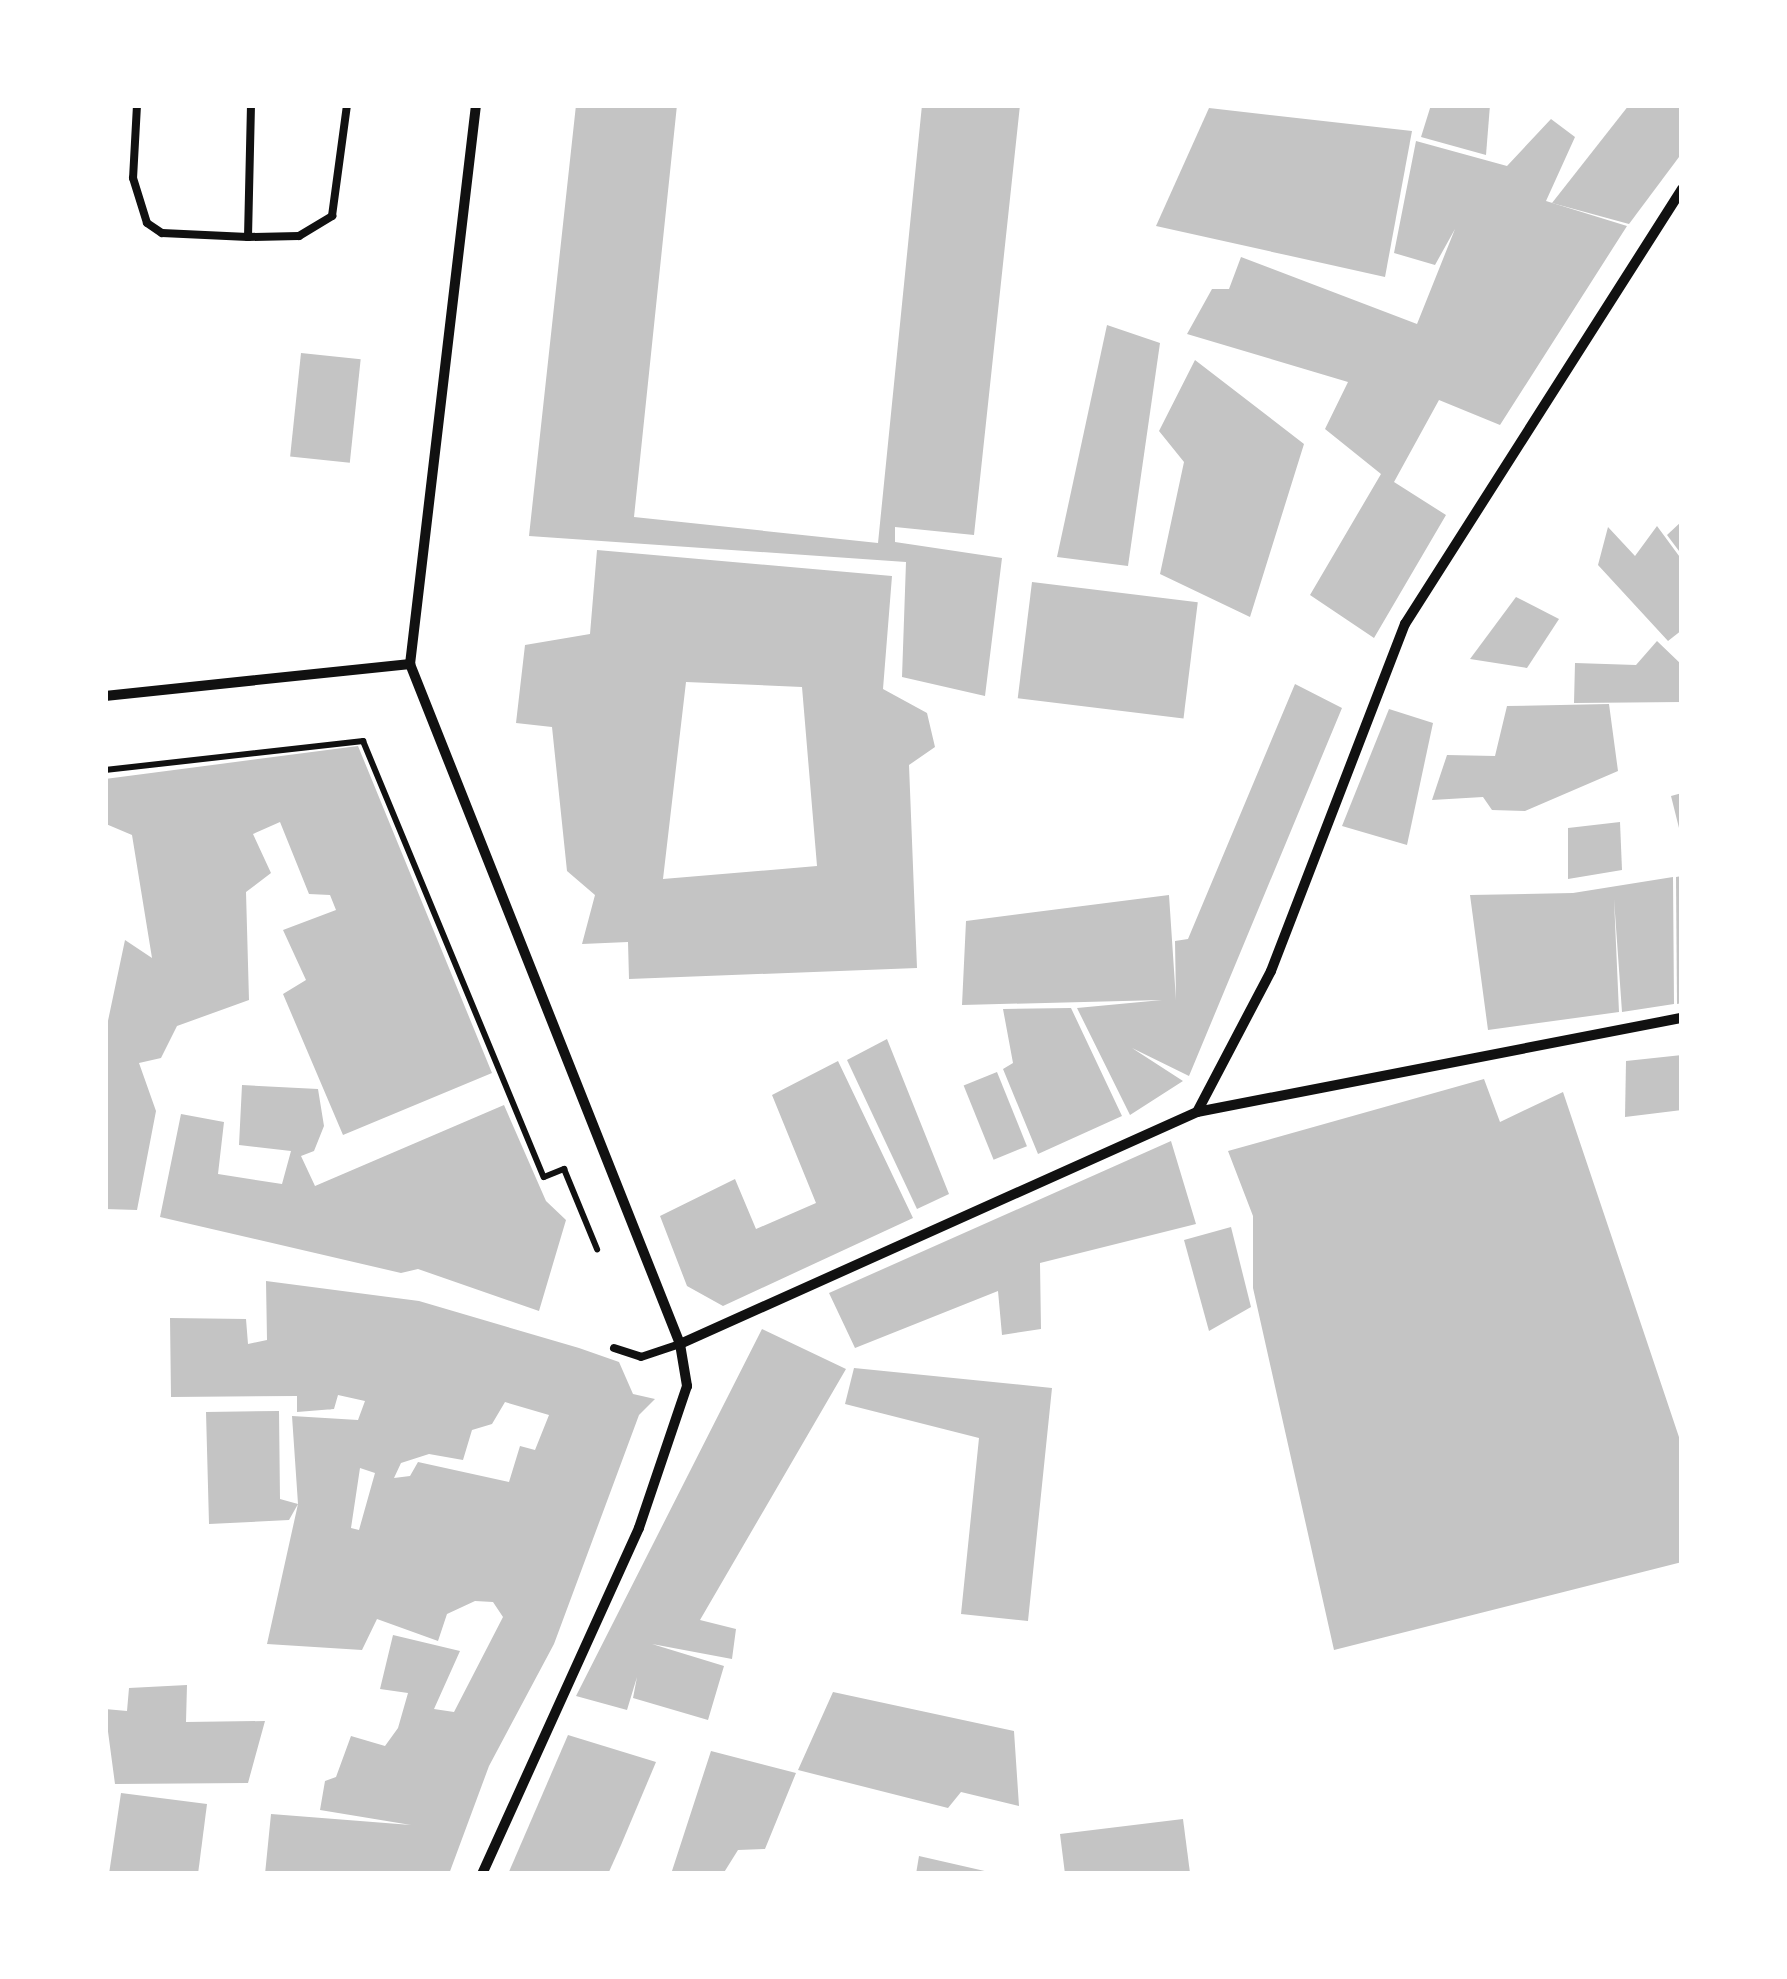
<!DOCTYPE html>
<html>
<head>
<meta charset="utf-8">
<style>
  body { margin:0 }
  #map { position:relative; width:1787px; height:1979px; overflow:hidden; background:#fff; font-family:"Space Grotesk",sans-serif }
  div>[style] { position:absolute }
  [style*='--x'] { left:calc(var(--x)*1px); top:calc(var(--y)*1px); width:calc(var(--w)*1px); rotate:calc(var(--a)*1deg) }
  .building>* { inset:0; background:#c4c4c4; transform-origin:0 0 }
  .path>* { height:6px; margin:-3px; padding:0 3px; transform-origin:3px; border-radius:3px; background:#111 }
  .service>* { height:8px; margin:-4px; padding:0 4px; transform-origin:4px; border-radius:4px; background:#111 }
  .minor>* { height:10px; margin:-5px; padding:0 5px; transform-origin:5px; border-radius:5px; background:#111 }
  span { translate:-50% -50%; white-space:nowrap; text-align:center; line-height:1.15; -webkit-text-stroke:10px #fff; paint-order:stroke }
  .frame { position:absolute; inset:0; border:108px solid #fff; pointer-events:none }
</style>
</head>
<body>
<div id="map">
  <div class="building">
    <div style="clip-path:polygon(576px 105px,677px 105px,634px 517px,878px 543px,922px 105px,1020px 105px,974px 535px,895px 527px,895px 542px,1002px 558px,985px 696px,902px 677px,906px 562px,529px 536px)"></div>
    <div style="clip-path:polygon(1431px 105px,1490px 105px,1486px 155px,1421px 137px)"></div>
    <div style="clip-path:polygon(1629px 105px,1682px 105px,1682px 153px,1629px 224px,1552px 203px)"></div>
    <div style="clip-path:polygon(1209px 108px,1412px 131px,1385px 277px,1156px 226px)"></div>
    <div style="clip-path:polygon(1551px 119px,1575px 137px,1546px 201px,1627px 226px,1500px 425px,1439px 400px,1394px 482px,1446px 515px,1374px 638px,1310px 595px,1381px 474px,1325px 429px,1348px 382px,1187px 334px,1212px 289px,1229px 289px,1241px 257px,1417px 324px,1455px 229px,1435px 265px,1394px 253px,1416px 141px,1507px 166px)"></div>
    <div style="clip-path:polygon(1107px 325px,1160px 343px,1128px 566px,1057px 557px)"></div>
    <div style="left:301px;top:353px;width:60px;height:104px;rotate:6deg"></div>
    <div style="clip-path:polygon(1195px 360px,1304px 444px,1250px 617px,1160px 574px,1184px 462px,1159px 431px)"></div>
    <div style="clip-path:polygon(1682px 521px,1682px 555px,1667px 535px)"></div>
    <div style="clip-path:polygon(1657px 526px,1682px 560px,1682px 630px,1668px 641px,1598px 565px,1608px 527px,1635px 556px)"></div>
    <div style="clip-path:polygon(evenodd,597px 550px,892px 576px,883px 689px,927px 713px,935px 747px,909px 765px,917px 968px,629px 979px,628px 942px,582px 944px,595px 895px,567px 871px,552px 727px,516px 723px,525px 645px,590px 634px,597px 550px,686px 682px,802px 687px,817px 866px,663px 879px,686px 682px)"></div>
    <div style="left:1032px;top:582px;width:167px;height:117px;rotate:7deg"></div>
    <div style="clip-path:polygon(1516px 597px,1559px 619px,1527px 668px,1470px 659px)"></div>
    <div style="clip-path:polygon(1657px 641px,1682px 665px,1682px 702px,1574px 703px,1575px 663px,1636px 665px)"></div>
    <div style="clip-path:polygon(1295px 684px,1342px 708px,1189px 1076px,1132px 1048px,1183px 1081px,1130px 1115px,1077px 1008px,1162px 1000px,962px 1005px,966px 921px,1169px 895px,1176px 1000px,1175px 941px,1188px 939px)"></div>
    <div style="clip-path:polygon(1609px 704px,1618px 771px,1525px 811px,1492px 810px,1483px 797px,1432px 800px,1447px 755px,1495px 756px,1507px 706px)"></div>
    <div style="clip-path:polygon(1389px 709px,1433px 723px,1407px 845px,1342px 826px)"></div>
    <div style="clip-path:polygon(358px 746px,492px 1073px,343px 1135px,283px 994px,306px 980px,283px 930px,336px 910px,330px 895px,309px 894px,280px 822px,253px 834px,271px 873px,246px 892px,249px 1000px,177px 1026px,161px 1058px,139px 1063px,156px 1111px,137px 1210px,105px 1209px,105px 1035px,125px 940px,152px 958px,132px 835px,106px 824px,105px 779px)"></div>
    <div style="clip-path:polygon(1682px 793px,1682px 836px,1681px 836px,1671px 796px)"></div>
    <div style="clip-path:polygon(1620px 822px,1622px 870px,1568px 879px,1568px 828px)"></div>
    <div style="clip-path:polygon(1682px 876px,1682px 1003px,1677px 1004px,1676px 877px)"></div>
    <div style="clip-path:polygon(1673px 877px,1674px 1004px,1622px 1012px,1614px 899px,1619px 1012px,1488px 1030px,1470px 895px,1573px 893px)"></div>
    <div style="clip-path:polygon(1071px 1008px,1122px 1116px,1038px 1154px,1003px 1069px,1013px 1063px,1003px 1009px)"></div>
    <div style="clip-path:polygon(887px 1039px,949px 1194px,917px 1209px,847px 1060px)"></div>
    <div style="clip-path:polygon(1682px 1055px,1682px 1110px,1625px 1117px,1626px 1061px)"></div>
    <div style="clip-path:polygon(838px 1061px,913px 1218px,723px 1306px,687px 1286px,660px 1216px,735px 1179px,756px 1229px,816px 1203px,772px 1095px)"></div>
    <div style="left:997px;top:1072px;width:80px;height:36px;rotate:68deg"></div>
    <div style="clip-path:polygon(1484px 1079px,1500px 1122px,1563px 1092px,1682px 1446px,1682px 1562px,1334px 1650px,1253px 1288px,1253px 1216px,1228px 1151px)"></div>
    <div style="clip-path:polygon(242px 1085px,318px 1089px,324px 1126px,314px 1151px,301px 1156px,315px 1186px,504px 1105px,546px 1201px,566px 1220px,539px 1311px,418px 1269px,401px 1273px,160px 1217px,181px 1114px,224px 1122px,218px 1174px,282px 1184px,291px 1151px,239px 1145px)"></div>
    <div style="clip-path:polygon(1171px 1141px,1196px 1224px,1040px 1263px,1041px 1329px,1002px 1335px,998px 1291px,855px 1348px,829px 1293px)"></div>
    <div style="clip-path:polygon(1231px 1227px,1251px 1307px,1209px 1331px,1184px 1240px)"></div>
    <div style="clip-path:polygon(evenodd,266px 1281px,419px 1301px,579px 1348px,619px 1362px,633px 1394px,655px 1399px,639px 1415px,554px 1644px,489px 1766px,449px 1874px,265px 1874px,271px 1814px,411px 1825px,320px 1810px,325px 1781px,336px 1777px,351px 1736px,385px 1746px,398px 1728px,408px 1693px,380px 1689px,393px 1635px,460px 1651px,434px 1709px,454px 1712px,503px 1617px,493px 1602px,475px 1601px,447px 1614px,438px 1641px,377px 1619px,362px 1650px,267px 1644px,298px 1504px,289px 1520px,209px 1524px,206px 1412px,279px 1411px,280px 1499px,298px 1504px,292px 1416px,358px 1420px,365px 1401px,338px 1395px,334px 1409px,297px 1412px,297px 1396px,171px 1397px,170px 1318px,246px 1319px,248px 1344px,267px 1340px,266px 1281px,505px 1402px,549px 1415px,535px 1450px,520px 1446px,509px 1482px,418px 1462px,410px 1476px,394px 1478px,401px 1463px,429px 1454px,463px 1460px,472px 1430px,492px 1424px,505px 1402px,266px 1281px,360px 1468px,375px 1473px,359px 1530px,351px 1528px,360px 1468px)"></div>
    <div style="clip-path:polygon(762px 1329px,846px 1369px,700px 1620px,736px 1629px,732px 1659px,652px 1644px,724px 1666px,708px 1720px,633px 1698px,637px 1677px,627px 1710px,576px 1696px)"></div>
    <div style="clip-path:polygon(854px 1368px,1052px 1388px,1028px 1621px,961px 1614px,979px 1438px,845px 1404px)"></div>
    <div style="clip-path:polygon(187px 1685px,186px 1722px,265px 1721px,248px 1783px,115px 1784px,105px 1709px,127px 1711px,129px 1688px)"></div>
    <div style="clip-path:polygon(833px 1692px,1014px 1731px,1019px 1806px,961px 1792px,948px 1808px,798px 1770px)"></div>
    <div style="clip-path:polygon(568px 1735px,656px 1762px,621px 1845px,608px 1874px,508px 1874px)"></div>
    <div style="clip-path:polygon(711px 1751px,796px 1773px,765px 1849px,738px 1850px,723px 1874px,671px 1874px)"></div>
    <div style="clip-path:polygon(121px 1793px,207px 1804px,198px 1874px,109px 1874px)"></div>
    <div style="clip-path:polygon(1183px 1819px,1190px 1873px,1065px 1874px,1060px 1834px)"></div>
    <div style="clip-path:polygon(919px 1856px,989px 1872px,989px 1874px,916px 1874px)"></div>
  </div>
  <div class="path">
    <div style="--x:105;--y:770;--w:260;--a:-6.4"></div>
    <div style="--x:363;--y:741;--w:472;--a:67.5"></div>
    <div style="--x:544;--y:1177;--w:22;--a:-22"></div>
    <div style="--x:564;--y:1169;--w:87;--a:67.6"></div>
  </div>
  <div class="service">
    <div style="--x:137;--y:105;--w:73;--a:93.1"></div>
    <div style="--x:133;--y:178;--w:47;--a:72.7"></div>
    <div style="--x:147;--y:223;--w:18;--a:34"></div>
    <div style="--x:162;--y:233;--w:86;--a:2.7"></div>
    <div style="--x:248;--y:237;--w:51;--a:-1.1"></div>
    <div style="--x:299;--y:236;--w:39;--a:-31"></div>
    <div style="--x:332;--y:216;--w:112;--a:-82.3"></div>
    <div style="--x:248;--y:237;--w:132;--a:-88.7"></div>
    <div style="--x:614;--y:1348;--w:28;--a:18"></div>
    <div style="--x:641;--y:1357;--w:41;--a:-18.4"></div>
  </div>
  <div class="minor">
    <div style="--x:476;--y:105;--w:563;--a:96.73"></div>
    <div style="--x:410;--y:664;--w:732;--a:68.34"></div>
    <div style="--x:680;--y:1344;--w:43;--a:80.5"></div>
    <div style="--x:687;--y:1386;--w:150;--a:108.7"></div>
    <div style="--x:639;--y:1528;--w:380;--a:114.4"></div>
    <div style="--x:105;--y:696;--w:307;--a:-6"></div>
    <div style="--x:1197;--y:1112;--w:159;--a:-62.3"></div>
    <div style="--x:1271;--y:971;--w:372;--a:-68.9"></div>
    <div style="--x:1405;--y:624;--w:516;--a:-57.51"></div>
    <div style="--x:680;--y:1344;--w:567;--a:-24.17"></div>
    <div style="--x:1197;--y:1112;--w:494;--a:-11"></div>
  </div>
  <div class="frame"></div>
</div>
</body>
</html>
